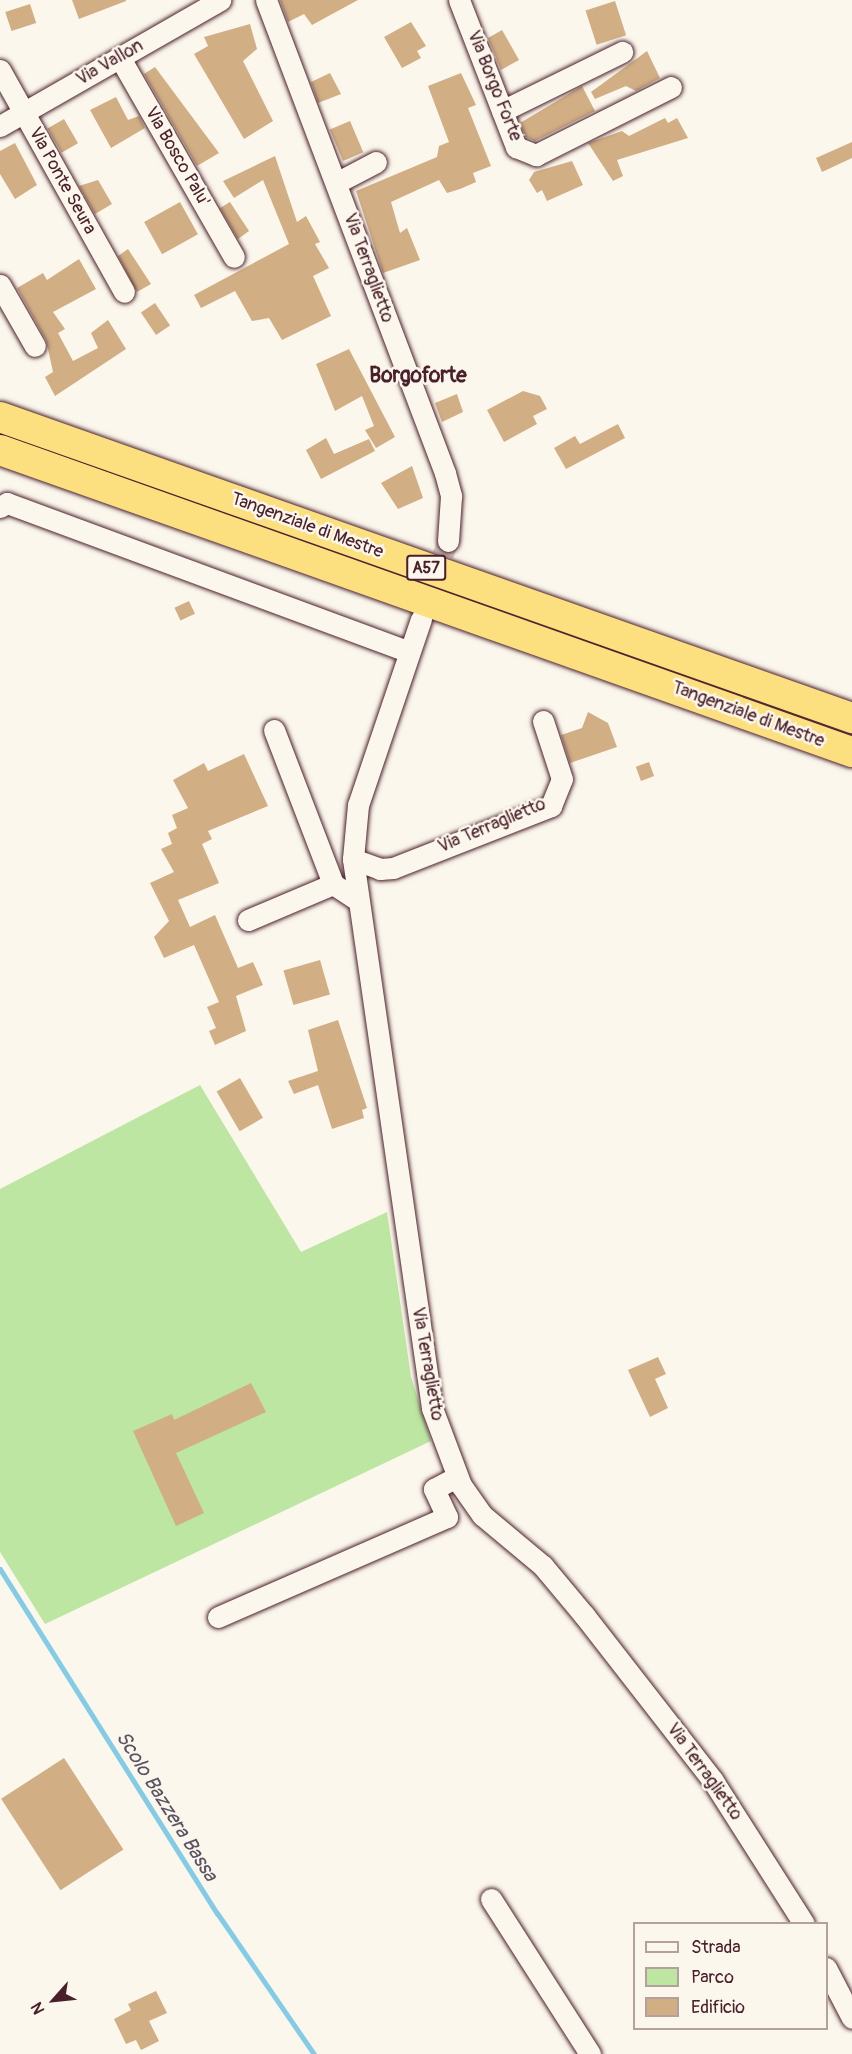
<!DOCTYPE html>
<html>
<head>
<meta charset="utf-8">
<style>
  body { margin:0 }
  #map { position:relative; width:852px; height:2054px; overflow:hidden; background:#fbf7ec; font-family:Pangolin,sans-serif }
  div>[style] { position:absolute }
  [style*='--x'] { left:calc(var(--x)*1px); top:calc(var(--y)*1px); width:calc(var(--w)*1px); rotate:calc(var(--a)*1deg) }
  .green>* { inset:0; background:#bce6a2 }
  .stream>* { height:5px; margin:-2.5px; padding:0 2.5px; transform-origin:2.5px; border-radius:2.5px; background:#84cbe5 }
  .building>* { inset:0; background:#d1ae84; transform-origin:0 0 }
  .minor-tunnel>* { height:21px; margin-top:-10.5px; transform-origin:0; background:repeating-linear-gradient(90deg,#d8ccc5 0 21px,transparent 0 31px) }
  .roads { filter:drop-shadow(0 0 2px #4a1f2b) drop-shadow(0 0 2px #4a1f2b) }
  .minor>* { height:21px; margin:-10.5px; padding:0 10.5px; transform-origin:10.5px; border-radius:10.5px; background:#fbf7ec }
  .highway>* { height:30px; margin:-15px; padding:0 15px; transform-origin:15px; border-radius:15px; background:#fce080 }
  span { translate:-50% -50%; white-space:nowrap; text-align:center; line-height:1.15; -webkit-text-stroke:5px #fbf7ec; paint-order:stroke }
  .shield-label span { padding:2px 4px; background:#fbf7ec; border:2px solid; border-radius:4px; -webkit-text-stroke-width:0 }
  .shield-label { font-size:16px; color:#4a1f2b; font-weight:700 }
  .street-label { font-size:18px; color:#4a1f2b }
  .water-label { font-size:20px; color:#5b5363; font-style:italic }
  .quarter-label { font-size:21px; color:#4a1f2b; font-weight:700 }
  .legend { position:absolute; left:633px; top:1922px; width:195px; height:108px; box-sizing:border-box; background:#fbf7ec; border:2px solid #b4a19f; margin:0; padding:8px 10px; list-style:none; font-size:18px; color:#4a1f2b }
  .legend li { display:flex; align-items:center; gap:12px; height:30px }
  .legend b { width:30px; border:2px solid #b4a19f }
  .north { position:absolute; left:24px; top:1970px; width:60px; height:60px; -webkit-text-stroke:4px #fbf7ec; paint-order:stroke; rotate:243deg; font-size:16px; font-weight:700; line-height:24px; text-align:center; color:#4a1f2b }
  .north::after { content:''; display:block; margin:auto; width:21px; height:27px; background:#4a1f2b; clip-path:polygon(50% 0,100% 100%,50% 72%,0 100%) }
</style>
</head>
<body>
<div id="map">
  <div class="green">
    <div style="clip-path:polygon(200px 1085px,301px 1252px,387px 1212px,411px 1377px,431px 1441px,45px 1624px,0 1552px,0 1189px)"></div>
  </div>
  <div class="stream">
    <div style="--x:0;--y:1569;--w:407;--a:57.8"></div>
    <div style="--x:217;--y:1913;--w:171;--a:55.5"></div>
  </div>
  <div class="building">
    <div style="clip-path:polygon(72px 0,126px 0,126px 1px,79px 19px)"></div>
    <div style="clip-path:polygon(280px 0,358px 0,312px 25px,304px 14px,288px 22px)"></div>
    <div style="left:615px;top:1px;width:36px;height:31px;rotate:72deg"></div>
    <div style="left:30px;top:4px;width:20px;height:26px;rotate:72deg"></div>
    <div style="clip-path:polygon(411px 22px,426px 46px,417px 51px,421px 58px,402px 68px,384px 37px)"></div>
    <div style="clip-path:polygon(250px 24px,257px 49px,243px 61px,273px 121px,244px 139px,194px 54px,208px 46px,204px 37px)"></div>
    <div style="clip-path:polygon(502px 30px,519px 60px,501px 70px,488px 38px)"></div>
    <div style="clip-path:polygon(647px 51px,660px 78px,636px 91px,626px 86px,595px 99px,591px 92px)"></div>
    <div style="clip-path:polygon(155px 67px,219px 153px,197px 166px,144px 74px)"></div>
    <div style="clip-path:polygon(330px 73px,341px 94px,318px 103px,311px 82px)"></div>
    <div style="clip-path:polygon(461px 73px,476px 105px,468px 108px,491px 166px,473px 173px,476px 182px,460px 189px,447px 193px,439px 180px,391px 202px,400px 233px,407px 228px,420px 260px,383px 273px,356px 191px,437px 157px,439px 146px,449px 142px,428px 86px)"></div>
    <div style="clip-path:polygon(582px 86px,595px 111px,535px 141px,526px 137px,520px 123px)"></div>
    <div style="clip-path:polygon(116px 97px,128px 120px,139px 116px,145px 128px,111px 148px,90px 110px)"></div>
    <div style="clip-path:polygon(665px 118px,668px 123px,677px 118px,688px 138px,617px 160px,623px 176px,613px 181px,588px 143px,622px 131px,629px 136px)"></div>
    <div style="left:64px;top:119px;width:28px;height:19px;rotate:60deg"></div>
    <div style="left:350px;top:121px;width:34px;height:22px;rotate:67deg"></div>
    <div style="clip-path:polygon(852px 142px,852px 158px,822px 172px,816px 158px)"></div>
    <div style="clip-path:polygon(15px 143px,37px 185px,15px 199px,0 174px,0 151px)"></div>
    <div style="clip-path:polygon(275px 156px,297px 222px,306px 216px,320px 242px,315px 244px,329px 268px,313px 276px,331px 316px,282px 340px,269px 318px,252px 321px,235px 291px,201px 308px,194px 295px,289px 244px,263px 180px,234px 198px,223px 181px)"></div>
    <div style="clip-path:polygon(572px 161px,583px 185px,547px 201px,542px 190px,537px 193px,529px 180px,534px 172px)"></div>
    <div style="clip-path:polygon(98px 180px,112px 204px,95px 214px,79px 186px)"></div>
    <div style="left:180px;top:202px;width:37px;height:41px;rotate:61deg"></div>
    <div style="clip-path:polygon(230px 202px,249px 231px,238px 239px,220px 208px)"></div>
    <div style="clip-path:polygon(128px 249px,151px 284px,137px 292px,118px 256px)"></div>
    <div style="clip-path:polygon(79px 259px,96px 289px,53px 312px,65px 329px,58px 333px,73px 361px,98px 348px,91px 333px,108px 320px,126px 349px,55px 396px,45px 377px,53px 372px,46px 340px,17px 288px,43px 273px,47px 280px)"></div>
    <div style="left:155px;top:303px;width:27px;height:17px;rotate:56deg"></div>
    <div style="clip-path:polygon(349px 349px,395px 437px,376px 448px,365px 430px,374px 426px,362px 396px,335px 411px,316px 364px)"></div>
    <div style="clip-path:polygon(523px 391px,540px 396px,547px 409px,533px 416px,537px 424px,504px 442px,487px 410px)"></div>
    <div style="clip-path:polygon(457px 394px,463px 412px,442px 422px,435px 403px)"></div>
    <div style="clip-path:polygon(618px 424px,625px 438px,566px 469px,554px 448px,575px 436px,580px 444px)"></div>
    <div style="clip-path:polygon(326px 438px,334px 454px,369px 439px,375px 451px,321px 479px,306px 450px)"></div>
    <div style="clip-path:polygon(412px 466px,423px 498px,398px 509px,381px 483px)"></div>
    <div style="left:189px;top:601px;width:14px;height:16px;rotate:65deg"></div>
    <div style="clip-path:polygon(588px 712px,608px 723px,617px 747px,570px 763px,561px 735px,582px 728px)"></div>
    <div style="clip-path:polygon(244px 754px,268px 806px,208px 831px,212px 839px,202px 844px,219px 883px,178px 900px,190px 927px,215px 915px,238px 968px,253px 962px,263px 985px,236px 996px,246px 1031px,215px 1045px,209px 1031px,216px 1028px,207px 1007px,219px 1002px,194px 945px,164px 958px,154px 937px,169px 921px,150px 883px,174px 872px,161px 849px,172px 844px,168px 833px,177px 828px,172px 815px,188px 808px,173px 780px,204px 763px,208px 771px)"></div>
    <div style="left:649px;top:762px;width:15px;height:14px;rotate:70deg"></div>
    <div style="left:320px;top:960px;width:36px;height:38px;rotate:74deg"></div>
    <div style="clip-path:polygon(338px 1020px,367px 1108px,362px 1110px,364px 1118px,332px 1129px,318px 1085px,294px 1094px,288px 1081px,318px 1071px,308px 1030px)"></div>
    <div style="left:240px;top:1078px;width:46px;height:27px;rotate:60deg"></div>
    <div style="clip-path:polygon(658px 1357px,666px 1374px,655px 1379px,668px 1408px,650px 1417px,628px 1370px)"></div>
    <div style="clip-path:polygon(251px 1383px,266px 1412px,176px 1453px,204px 1513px,176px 1526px,133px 1431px,172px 1414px,174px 1420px)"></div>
    <div style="left:64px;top:1758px;width:109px;height:75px;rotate:57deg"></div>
    <div style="clip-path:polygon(156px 1991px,167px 2013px,149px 2021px,159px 2041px,141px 2050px,136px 2040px,126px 2044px,114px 2019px,131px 2010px,128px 2004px)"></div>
  </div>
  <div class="minor-tunnel">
    <div style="--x:433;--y:584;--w:46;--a:-70.8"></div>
  </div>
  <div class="roads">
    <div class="minor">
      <div style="--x:266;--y:0;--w:506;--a:69.27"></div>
      <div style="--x:445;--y:473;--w:24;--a:75"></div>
      <div style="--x:451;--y:496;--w:45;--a:93.8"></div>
      <div style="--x:459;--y:0;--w:158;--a:68.8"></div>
      <div style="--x:516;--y:147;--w:22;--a:22"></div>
      <div style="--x:536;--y:155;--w:151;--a:-26.7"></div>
      <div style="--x:120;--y:58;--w:229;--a:60.2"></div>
      <div style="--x:0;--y:70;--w:254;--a:60.8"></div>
      <div style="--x:502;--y:111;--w:134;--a:-26.2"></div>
      <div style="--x:0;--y:126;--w:254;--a:-29.8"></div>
      <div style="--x:336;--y:183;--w:45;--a:-27.7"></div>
      <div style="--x:0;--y:285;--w:70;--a:60.2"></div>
      <div style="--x:0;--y:507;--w:8;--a:-30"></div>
      <div style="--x:7;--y:503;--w:429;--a:20.3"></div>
      <div style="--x:421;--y:619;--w:196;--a:108.7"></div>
      <div style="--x:358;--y:805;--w:54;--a:95.3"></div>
      <div style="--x:353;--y:859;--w:555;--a:81.81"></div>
      <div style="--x:432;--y:1408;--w:82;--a:69.4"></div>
      <div style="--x:461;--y:1485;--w:37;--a:55"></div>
      <div style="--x:482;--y:1515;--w:80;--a:39.9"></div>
      <div style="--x:543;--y:1566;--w:64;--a:50.1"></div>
      <div style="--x:584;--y:1615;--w:210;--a:52.1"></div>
      <div style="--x:713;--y:1781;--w:169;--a:57.5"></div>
      <div style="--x:274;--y:730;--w:165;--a:69"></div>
      <div style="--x:333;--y:884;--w:30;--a:33"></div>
      <div style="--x:353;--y:859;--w:29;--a:20"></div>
      <div style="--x:380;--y:869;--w:13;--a:-4"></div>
      <div style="--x:393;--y:868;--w:170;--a:-21.4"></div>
      <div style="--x:551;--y:806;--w:29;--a:-68"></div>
      <div style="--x:562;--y:779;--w:61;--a:-108.1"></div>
      <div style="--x:248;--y:920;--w:92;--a:-23"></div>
      <div style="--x:218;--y:1617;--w:250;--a:-23.6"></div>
      <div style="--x:447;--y:1517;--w:31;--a:-115"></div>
      <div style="--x:434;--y:1489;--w:26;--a:-28"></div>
      <div style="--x:491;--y:1899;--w:184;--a:57.4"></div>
      <div style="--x:826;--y:1968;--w:56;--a:62.5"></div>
    </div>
    <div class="highway">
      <div style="--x:0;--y:417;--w:904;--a:19.46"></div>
      <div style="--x:0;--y:450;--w:904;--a:19.52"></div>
    </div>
  </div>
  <div class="shield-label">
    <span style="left:426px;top:568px">A57</span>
  </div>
  <div class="street-label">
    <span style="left:110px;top:63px;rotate:-30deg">Via Vallon</span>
    <span style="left:494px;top:86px;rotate:68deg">Via Borgo Forte</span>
    <span style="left:177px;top:157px;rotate:60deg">Via Bosco Palu'</span>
    <span style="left:62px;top:181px;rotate:61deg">Via Ponte Seura</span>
    <span style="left:368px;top:268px;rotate:70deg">Via Terraglietto</span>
    <span style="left:307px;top:526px;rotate:20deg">Tangenziale di Mestre</span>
    <span style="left:748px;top:715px;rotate:20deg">Tangenziale di Mestre</span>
    <span style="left:492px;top:826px;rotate:-23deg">Via Terraglietto</span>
    <span style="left:427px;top:1364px;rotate:80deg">Via Terraglietto</span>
    <span style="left:704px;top:1772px;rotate:54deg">Via Terraglietto</span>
  </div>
  <div class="water-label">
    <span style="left:167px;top:1806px;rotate:58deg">Scolo Bazzera Bassa</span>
  </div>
  <div class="quarter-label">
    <span style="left:418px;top:376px">Borgoforte</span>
  </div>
  <ul class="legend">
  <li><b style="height:8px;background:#fbf7ec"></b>Strada</li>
  <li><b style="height:16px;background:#bce6a2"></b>Parco</li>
  <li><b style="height:16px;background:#d1ae84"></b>Edificio</li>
  </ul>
  <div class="north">N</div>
</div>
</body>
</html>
